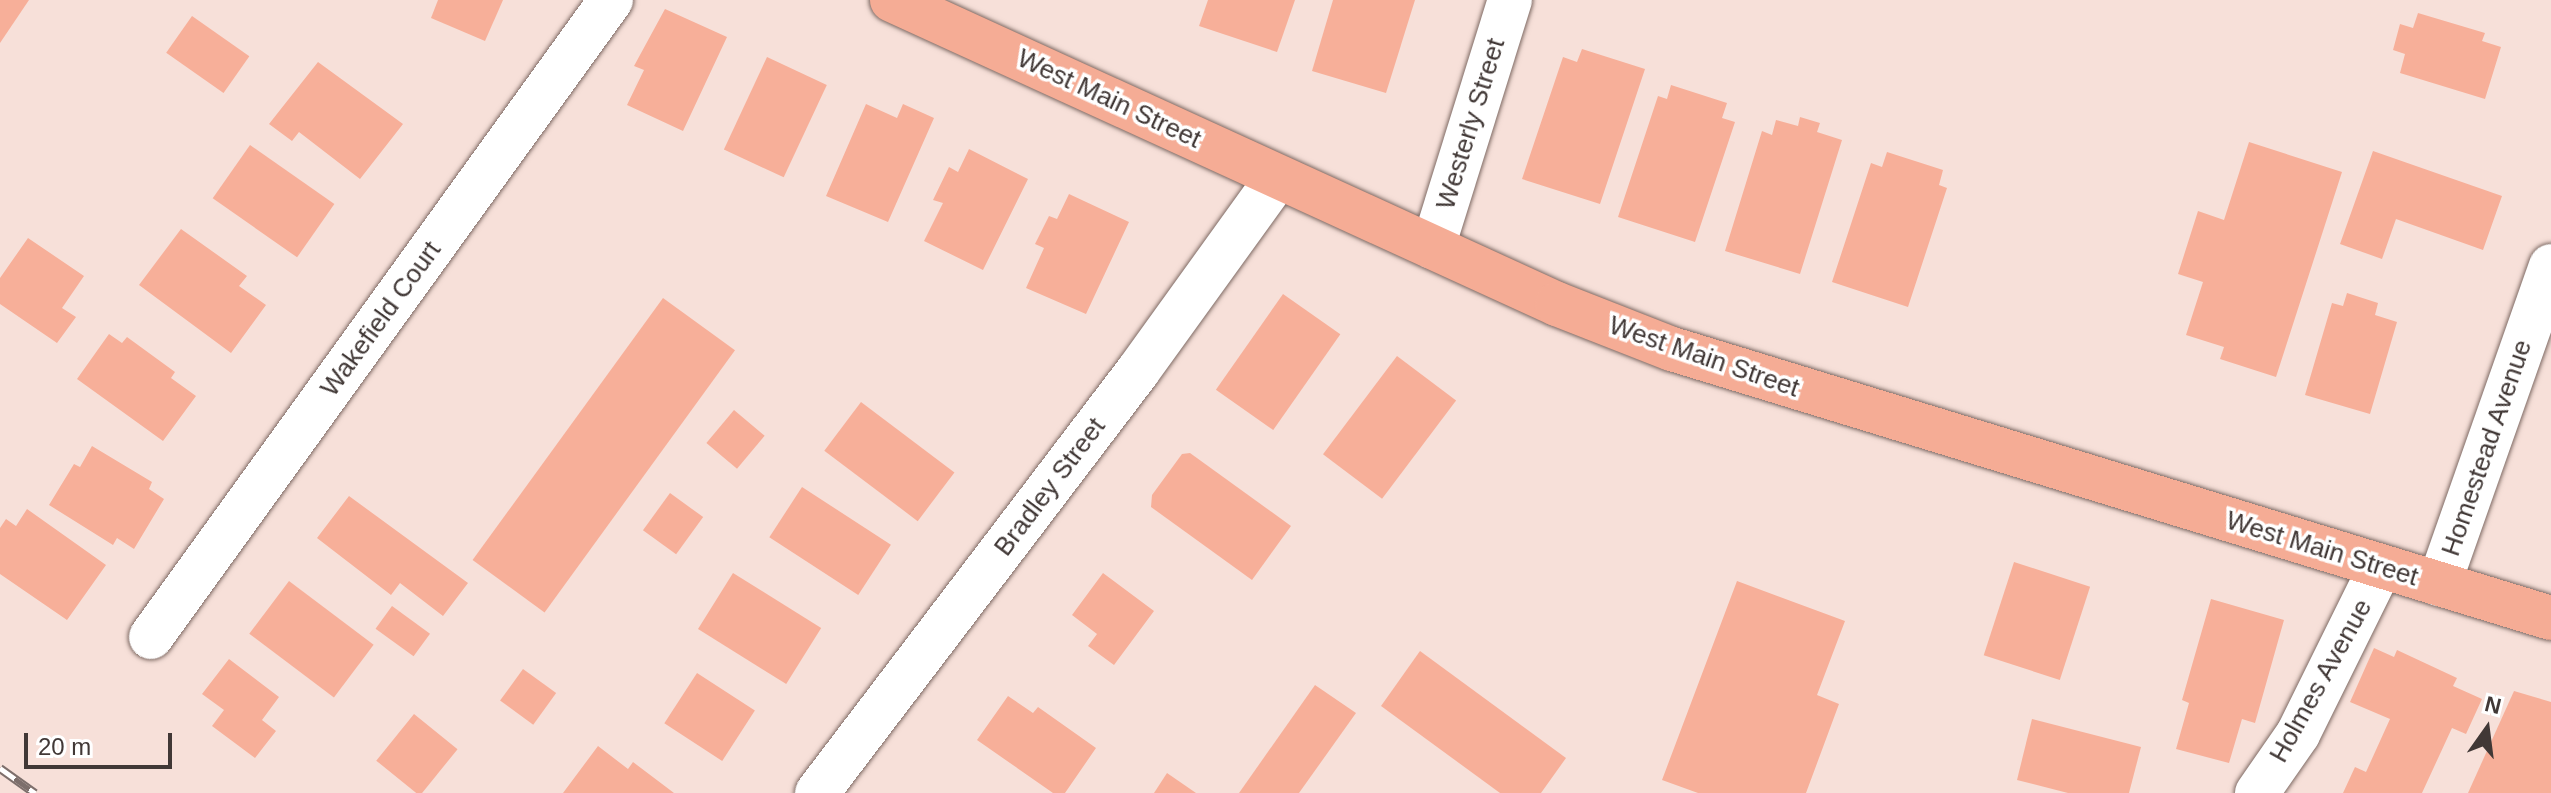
<!DOCTYPE html>
<html>
<head>
<meta charset="utf-8">
<style>
  body { margin:0 }
  #map { position:relative; width:2551px; height:793px; overflow:hidden; background:#f7e0d9; font-family:Helvetica,sans-serif }
  div>[style] { position:absolute }
  [style*='--x'] { left:calc(var(--x)*1px); top:calc(var(--y)*1px); width:calc(var(--w)*1px); rotate:calc(var(--a)*1deg) }
  .building>* { inset:0; background:#f7af99; transform-origin:0 0 }
  .roads { filter:drop-shadow(0 0 2px #7e6a64) drop-shadow(0 0 2px #7e6a64) }
  .minor>* { height:44px; margin:-22px; padding:0 22px; transform-origin:22px; border-radius:22px; background:#fff }
  .major>* { height:44px; margin:-22px; padding:0 22px; transform-origin:22px; border-radius:22px; background:#f5ac95 }
  .rail>* { height:9px; margin-top:-4.5px; transform-origin:0; background:repeating-linear-gradient(90deg,#fff 0 18px,#7d6f6c 0 36px); box-sizing:border-box; border-block:2px solid #7d6f6c }
  span { translate:-50% -50%; white-space:nowrap; text-align:center; line-height:1.15; -webkit-text-stroke:7px #fff; paint-order:stroke }
  .street-label { font-size:26px; color:#413836 }
  .north { position:absolute; left:2447px; top:689px; width:80px; height:80px; -webkit-text-stroke:6px #fff; paint-order:stroke; rotate:14deg; font-size:22px; font-weight:700; line-height:32px; text-align:center; color:#413836 }
  .north::after { content:''; display:block; margin:auto; width:28px; height:36px; background:#413836; clip-path:polygon(50% 0,100% 100%,50% 72%,0 100%) }
  .scale { position:absolute; left:24px; top:733px; width:148px; height:36px; box-sizing:border-box; border:4px solid #413836; border-top:0; padding-left:10px; font-size:24px; line-height:28px; white-space:nowrap; color:#413836; -webkit-text-stroke:6px #fff; paint-order:stroke }
</style>
</head>
<body>
<div id="map">
  <div class="building">
    <div style="clip-path:polygon(0 0,29px 0,0 43px)"></div>
    <div style="clip-path:polygon(438px 0,503px 0,485px 41px,431px 18px)"></div>
    <div style="clip-path:polygon(1208px 0,1295px 0,1277px 52px,1199px 26px)"></div>
    <div style="clip-path:polygon(1333px 0,1415px 0,1386px 93px,1312px 71px)"></div>
    <div style="clip-path:polygon(665px 9px,727px 37px,683px 131px,627px 105px,644px 70px,634px 66px)"></div>
    <div style="clip-path:polygon(2418px 13px,2485px 33px,2482px 41px,2501px 47px,2485px 99px,2400px 73px,2405px 54px,2393px 50px,2400px 24px,2413px 28px)"></div>
    <div style="left:192px;top:16px;width:70px;height:45px;rotate:35deg"></div>
    <div style="clip-path:polygon(1582px 49px,1645px 69px,1600px 204px,1522px 179px,1563px 57px,1577px 62px)"></div>
    <div style="left:767px;top:57px;width:66px;height:102px;rotate:25deg"></div>
    <div style="clip-path:polygon(318px 62px,403px 124px,360px 179px,299px 132px,292px 141px,269px 124px)"></div>
    <div style="clip-path:polygon(1671px 85px,1727px 103px,1722px 118px,1735px 122px,1695px 242px,1618px 217px,1658px 96px,1667px 99px)"></div>
    <div style="clip-path:polygon(866px 104px,897px 118px,903px 104px,934px 118px,888px 222px,826px 196px)"></div>
    <div style="clip-path:polygon(1800px 117px,1820px 123px,1817px 132px,1842px 140px,1800px 274px,1725px 251px,1762px 131px,1772px 135px,1776px 120px,1798px 126px)"></div>
    <div style="clip-path:polygon(2249px 142px,2342px 172px,2276px 377px,2220px 359px,2224px 347px,2186px 335px,2203px 282px,2178px 274px,2198px 211px,2224px 220px)"></div>
    <div style="left:250px;top:145px;width:103px;height:65px;rotate:35deg"></div>
    <div style="clip-path:polygon(969px 149px,1028px 179px,983px 270px,924px 241px,943px 203px,933px 200px,949px 167px,958px 172px)"></div>
    <div style="clip-path:polygon(2373px 151px,2502px 196px,2483px 250px,2396px 219px,2382px 259px,2340px 244px)"></div>
    <div style="clip-path:polygon(1887px 152px,1943px 170px,1939px 185px,1947px 188px,1908px 307px,1832px 282px,1871px 163px,1882px 167px)"></div>
    <div style="clip-path:polygon(1069px 194px,1129px 222px,1086px 314px,1026px 288px,1044px 248px,1035px 244px,1049px 216px,1057px 219px)"></div>
    <div style="clip-path:polygon(181px 229px,247px 276px,239px 286px,266px 305px,231px 353px,139px 285px)"></div>
    <div style="clip-path:polygon(28px 238px,84px 276px,62px 308px,76px 317px,57px 343px,0 304px,0 278px)"></div>
    <div style="clip-path:polygon(2347px 293px,2378px 303px,2375px 315px,2397px 322px,2370px 414px,2305px 395px,2332px 303px,2343px 306px)"></div>
    <div style="left:1283px;top:294px;width:70px;height:117px;rotate:35deg"></div>
    <div style="left:663px;top:298px;width:89px;height:324px;rotate:36deg"></div>
    <div style="clip-path:polygon(109px 334px,122px 343px,127px 337px,175px 372px,171px 378px,196px 396px,163px 441px,77px 379px)"></div>
    <div style="left:1397px;top:356px;width:74px;height:123px;rotate:37deg"></div>
    <div style="left:861px;top:402px;width:117px;height:61px;rotate:37deg"></div>
    <div style="left:734px;top:410px;width:40px;height:43px;rotate:40deg"></div>
    <div style="clip-path:polygon(92px 446px,152px 482px,149px 489px,164px 499px,134px 549px,117px 538px,113px 545px,49px 505px,74px 464px,80px 467px)"></div>
    <div style="clip-path:polygon(1190px 453px,1291px 526px,1252px 580px,1151px 507px,1152px 495px,1182px 454px)"></div>
    <div style="left:802px;top:487px;width:106px;height:60px;rotate:33deg"></div>
    <div style="left:670px;top:493px;width:41px;height:46px;rotate:36deg"></div>
    <div style="clip-path:polygon(349px 496px,468px 583px,443px 616px,400px 583px,391px 595px,317px 538px)"></div>
    <div style="clip-path:polygon(27px 509px,106px 565px,67px 620px,0 574px,0 528px,6px 519px,16px 526px)"></div>
    <div style="left:2014px;top:562px;width:80px;height:98px;rotate:18deg"></div>
    <div style="left:733px;top:573px;width:104px;height:66px;rotate:32deg"></div>
    <div style="clip-path:polygon(1103px 573px,1154px 611px,1114px 665px,1088px 646px,1097px 634px,1072px 615px)"></div>
    <div style="left:289px;top:581px;width:106px;height:66px;rotate:37deg"></div>
    <div style="clip-path:polygon(1737px 581px,1845px 621px,1817px 695px,1839px 704px,1806px 793px,1698px 793px,1662px 780px)"></div>
    <div style="clip-path:polygon(2211px 599px,2284px 620px,2255px 723px,2242px 719px,2229px 763px,2176px 749px,2189px 703px,2182px 700px)"></div>
    <div style="left:392px;top:606px;width:47px;height:28px;rotate:36deg"></div>
    <div style="clip-path:polygon(2374px 648px,2394px 657px,2397px 650px,2457px 678px,2453px 686px,2482px 699px,2466px 734px,2452px 728px,2422px 793px,2343px 793px,2355px 767px,2366px 772px,2390px 719px,2350px 702px)"></div>
    <div style="clip-path:polygon(1420px 651px,1566px 758px,1541px 793px,1500px 793px,1381px 706px)"></div>
    <div style="clip-path:polygon(229px 659px,279px 697px,262px 720px,276px 731px,255px 758px,212px 726px,224px 710px,202px 694px)"></div>
    <div style="left:523px;top:669px;width:41px;height:39px;rotate:36deg"></div>
    <div style="left:697px;top:673px;width:69px;height:60px;rotate:33deg"></div>
    <div style="clip-path:polygon(1315px 685px,1356px 713px,1299px 793px,1239px 793px)"></div>
    <div style="clip-path:polygon(2514px 691px,2551px 702px,2551px 793px,2468px 793px)"></div>
    <div style="clip-path:polygon(1008px 696px,1033px 713px,1038px 707px,1096px 748px,1065px 793px,1053px 793px,977px 740px)"></div>
    <div style="left:414px;top:714px;width:56px;height:60px;rotate:39deg"></div>
    <div style="clip-path:polygon(2032px 719px,2141px 747px,2129px 793px,2068px 793px,2017px 780px)"></div>
    <div style="clip-path:polygon(598px 746px,628px 769px,633px 762px,674px 793px,563px 793px)"></div>
    <div style="clip-path:polygon(1167px 773px,1196px 793px,1154px 793px)"></div>
  </div>
  <div class="roads">
    <div class="minor">
      <div style="--x:1433;--y:247;--w:259;--a:-72.7"></div>
      <div style="--x:2439;--y:584;--w:337;--a:-70.6"></div>
      <div style="--x:151;--y:637;--w:786;--a:-54.17"></div>
      <div style="--x:817;--y:793;--w:530;--a:-52.74"></div>
      <div style="--x:1138;--y:371;--w:239;--a:-54.2"></div>
      <div style="--x:2257;--y:793;--w:72;--a:-55.2"></div>
      <div style="--x:2298;--y:734;--w:187;--a:-63.7"></div>
    </div>
    <div class="major">
      <div style="--x:892;--y:0;--w:731;--a:24.57"></div>
      <div style="--x:1557;--y:304;--w:123;--a:21.4"></div>
      <div style="--x:1672;--y:349;--w:919;--a:17.02"></div>
    </div>
  </div>
  <div class="rail">
    <div style="--x:0;--y:768;--w:43;--a:35.5"></div>
  </div>
  <div class="street-label">
    <span style="left:1109px;top:99px;rotate:25deg">West Main Street</span>
    <span style="left:1471px;top:124px;rotate:-73deg">Westerly Street</span>
    <span style="left:381px;top:319px;rotate:-54deg">Wakefield Court</span>
    <span style="left:1704px;top:357px;rotate:19deg">West Main Street</span>
    <span style="left:2487px;top:448px;rotate:-71deg">Homestead Avenue</span>
    <span style="left:1050px;top:487px;rotate:-53deg">Bradley Street</span>
    <span style="left:2322px;top:549px;rotate:17deg">West Main Street</span>
    <span style="left:2321px;top:681px;rotate:-61deg">Holmes Avenue</span>
  </div>
  <div class="north">N</div>
  <div class="scale">20 m</div>
</div>
</body>
</html>
